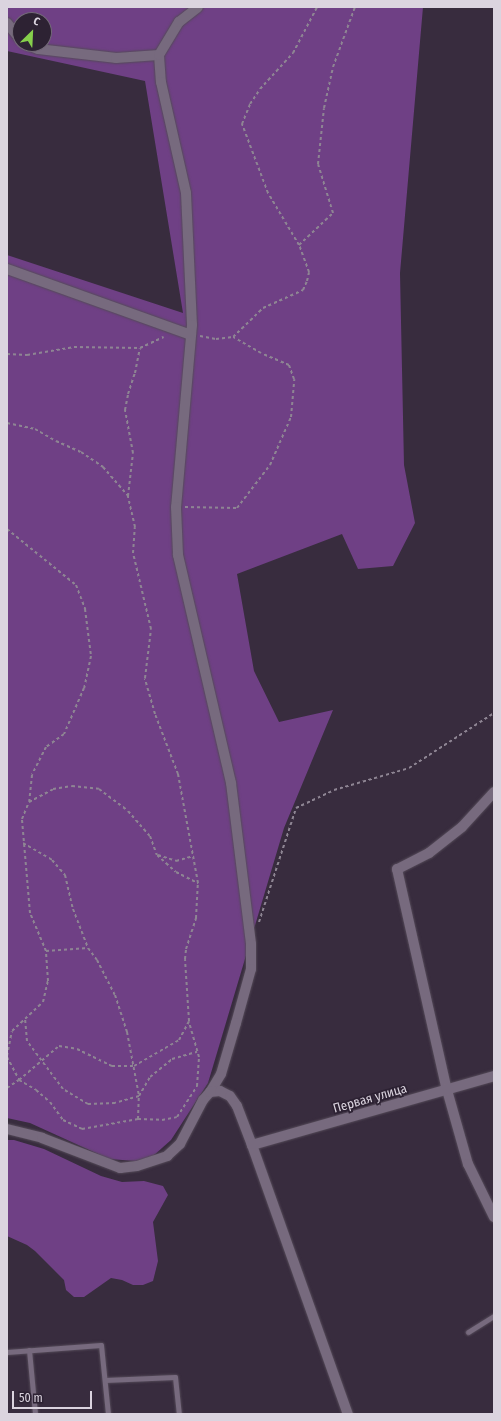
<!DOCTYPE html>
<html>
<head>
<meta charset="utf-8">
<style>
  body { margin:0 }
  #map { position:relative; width:501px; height:1421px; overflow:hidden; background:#382c3e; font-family:"Fira Sans Condensed",sans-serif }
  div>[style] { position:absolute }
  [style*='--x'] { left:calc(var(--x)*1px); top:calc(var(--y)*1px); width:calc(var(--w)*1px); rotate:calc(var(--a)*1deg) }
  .forest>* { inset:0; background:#6f4085 }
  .path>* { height:2px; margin-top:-1px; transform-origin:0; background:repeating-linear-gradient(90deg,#8e8593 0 3px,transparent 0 6px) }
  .roads { filter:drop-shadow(0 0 1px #544a58) drop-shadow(0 0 1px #544a58) }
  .service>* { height:5px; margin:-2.5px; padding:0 2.5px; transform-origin:2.5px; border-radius:2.5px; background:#776a7e }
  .minor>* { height:10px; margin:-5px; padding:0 5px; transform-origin:5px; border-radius:5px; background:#776a7e }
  span { translate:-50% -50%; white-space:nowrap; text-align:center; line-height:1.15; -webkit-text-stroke:3.5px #2d2233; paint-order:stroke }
  .street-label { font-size:13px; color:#dbd4df }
  .frame { position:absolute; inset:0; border:8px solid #dbd4df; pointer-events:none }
  .north { position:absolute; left:12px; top:12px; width:40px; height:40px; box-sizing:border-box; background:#2d2233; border:1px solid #736978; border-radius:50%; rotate:24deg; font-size:11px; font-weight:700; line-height:16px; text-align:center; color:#dbd4df }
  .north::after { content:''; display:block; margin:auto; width:14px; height:18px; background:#86cf4c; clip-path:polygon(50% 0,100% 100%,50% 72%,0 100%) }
  .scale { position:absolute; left:12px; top:1391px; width:80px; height:18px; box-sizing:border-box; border:2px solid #dbd4df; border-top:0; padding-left:5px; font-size:12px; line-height:14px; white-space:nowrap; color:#dbd4df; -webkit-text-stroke:3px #2d2233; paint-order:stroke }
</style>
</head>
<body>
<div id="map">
  <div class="forest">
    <div style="clip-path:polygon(evenodd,7px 7px,423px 7px,400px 273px,404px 465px,415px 523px,393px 566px,358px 569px,342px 534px,237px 574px,254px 671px,279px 722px,333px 710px,284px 828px,208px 1083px,171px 1140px,153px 1156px,136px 1161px,109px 1159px,30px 1123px,7px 1118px,7px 255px,183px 313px,145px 81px,7px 51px,7px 7px,20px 20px,44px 20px,44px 44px,20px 44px,20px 20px)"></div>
    <div style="clip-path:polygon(7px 1140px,14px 1140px,44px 1149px,101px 1176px,122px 1182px,144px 1181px,163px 1186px,168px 1195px,153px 1222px,158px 1261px,153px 1281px,143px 1285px,133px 1285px,122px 1280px,111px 1278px,84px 1297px,74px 1297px,66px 1290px,64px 1280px,35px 1251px,27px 1245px,7px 1236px)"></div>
  </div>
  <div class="path">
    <div style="--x:299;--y:245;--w:47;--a:-43.3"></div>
    <div style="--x:333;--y:213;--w:51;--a:-107"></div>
    <div style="--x:318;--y:164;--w:56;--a:-83.9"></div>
    <div style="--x:324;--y:108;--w:42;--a:-77.6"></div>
    <div style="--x:333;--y:67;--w:64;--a:-69.9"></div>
    <div style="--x:200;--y:336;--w:16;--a:11"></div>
    <div style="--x:216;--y:339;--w:17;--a:-7"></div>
    <div style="--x:233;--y:337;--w:42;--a:-44"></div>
    <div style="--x:263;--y:308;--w:44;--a:-24.2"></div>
    <div style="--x:303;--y:290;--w:10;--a:-66"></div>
    <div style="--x:307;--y:281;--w:9;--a:-77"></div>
    <div style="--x:309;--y:272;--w:29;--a:-110"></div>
    <div style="--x:299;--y:245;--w:61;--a:-120.8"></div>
    <div style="--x:268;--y:193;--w:74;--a:-110.6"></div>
    <div style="--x:242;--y:124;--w:22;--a:-68"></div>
    <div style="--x:250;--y:104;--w:18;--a:-56"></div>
    <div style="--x:260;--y:89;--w:49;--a:-47.5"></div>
    <div style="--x:293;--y:53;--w:52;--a:-62.4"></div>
    <div style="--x:7;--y:354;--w:20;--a:3"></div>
    <div style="--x:27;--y:355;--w:48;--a:-9.7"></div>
    <div style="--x:74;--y:347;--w:66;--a:0.9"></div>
    <div style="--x:7;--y:423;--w:29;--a:12"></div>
    <div style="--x:35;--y:429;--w:24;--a:30"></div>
    <div style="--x:56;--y:441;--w:27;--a:24"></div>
    <div style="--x:81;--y:452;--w:27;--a:34"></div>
    <div style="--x:103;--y:467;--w:38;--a:49"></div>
    <div style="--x:185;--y:507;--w:52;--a:1.1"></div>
    <div style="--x:237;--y:508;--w:54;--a:-52.5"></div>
    <div style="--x:270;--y:465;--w:52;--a:-66.4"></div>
    <div style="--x:291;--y:417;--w:38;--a:-85"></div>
    <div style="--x:294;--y:379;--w:15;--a:-110"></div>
    <div style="--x:289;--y:365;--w:30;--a:-157"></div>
    <div style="--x:261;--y:353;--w:32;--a:-150"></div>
    <div style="--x:7;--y:529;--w:89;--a:39.1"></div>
    <div style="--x:76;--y:585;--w:26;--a:69"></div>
    <div style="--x:85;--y:609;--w:47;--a:82.7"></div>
    <div style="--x:91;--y:656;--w:33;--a:102"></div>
    <div style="--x:84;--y:688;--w:50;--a:113.5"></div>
    <div style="--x:64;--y:734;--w:22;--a:144"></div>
    <div style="--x:46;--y:747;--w:31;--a:117"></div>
    <div style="--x:32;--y:775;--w:27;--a:96"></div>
    <div style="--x:23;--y:843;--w:34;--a:30"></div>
    <div style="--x:52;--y:860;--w:20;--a:49"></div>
    <div style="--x:65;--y:875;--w:35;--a:77"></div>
    <div style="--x:73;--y:909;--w:42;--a:69"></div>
    <div style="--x:88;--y:948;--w:15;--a:53"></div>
    <div style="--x:97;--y:960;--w:39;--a:63"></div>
    <div style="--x:115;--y:995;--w:39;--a:72"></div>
    <div style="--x:127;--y:1032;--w:65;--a:79.4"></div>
    <div style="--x:139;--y:1096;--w:25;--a:164"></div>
    <div style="--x:115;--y:1103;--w:27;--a:178"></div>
    <div style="--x:88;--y:1104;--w:29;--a:-149"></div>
    <div style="--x:63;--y:1089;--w:60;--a:-126.9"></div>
    <div style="--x:27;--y:1041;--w:22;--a:-95"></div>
    <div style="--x:158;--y:855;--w:19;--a:18"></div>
    <div style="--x:176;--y:861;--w:18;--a:-16"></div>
    <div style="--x:259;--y:922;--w:120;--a:-72"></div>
    <div style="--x:296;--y:808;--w:42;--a:-25.3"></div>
    <div style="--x:334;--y:790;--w:78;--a:-16.3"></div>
    <div style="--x:409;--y:768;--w:101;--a:-32.9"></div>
    <div style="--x:46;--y:951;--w:42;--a:-4.1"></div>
    <div style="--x:7;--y:1056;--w:25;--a:-79"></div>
    <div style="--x:12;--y:1031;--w:42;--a:-43.1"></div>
    <div style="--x:43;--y:1002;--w:22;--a:-77"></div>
    <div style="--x:48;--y:981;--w:30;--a:-94"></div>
    <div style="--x:46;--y:951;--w:41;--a:-112.8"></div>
    <div style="--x:30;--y:913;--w:94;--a:-94.9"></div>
    <div style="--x:22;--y:819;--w:18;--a:-68"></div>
    <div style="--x:29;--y:802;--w:27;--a:-28"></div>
    <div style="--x:53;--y:789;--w:19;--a:-9"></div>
    <div style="--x:72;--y:786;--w:27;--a:6"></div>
    <div style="--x:99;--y:789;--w:36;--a:37"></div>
    <div style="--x:128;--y:811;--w:33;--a:49"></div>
    <div style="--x:150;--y:836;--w:20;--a:70"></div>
    <div style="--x:157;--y:855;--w:25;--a:42"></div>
    <div style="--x:176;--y:872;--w:25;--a:27"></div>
    <div style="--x:7;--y:1057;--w:26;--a:62"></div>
    <div style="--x:19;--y:1080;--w:52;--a:-40.4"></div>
    <div style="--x:59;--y:1046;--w:18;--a:9"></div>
    <div style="--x:77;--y:1049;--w:39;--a:26"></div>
    <div style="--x:112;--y:1066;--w:22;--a:0"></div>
    <div style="--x:134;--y:1066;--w:52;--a:-30"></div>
    <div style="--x:179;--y:1040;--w:21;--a:-62"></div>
    <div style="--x:7;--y:1088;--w:14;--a:-34"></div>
    <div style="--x:19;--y:1080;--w:20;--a:30"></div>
    <div style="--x:36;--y:1090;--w:18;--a:41"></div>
    <div style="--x:50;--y:1102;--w:22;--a:54"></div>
    <div style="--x:63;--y:1120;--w:21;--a:25"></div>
    <div style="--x:82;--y:1129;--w:57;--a:-10.1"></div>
    <div style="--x:138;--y:1119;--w:24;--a:2"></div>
    <div style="--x:162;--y:1120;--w:15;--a:-11"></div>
    <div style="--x:177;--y:1117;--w:37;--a:-57"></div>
    <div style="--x:197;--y:1086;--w:29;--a:-86"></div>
    <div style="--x:199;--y:1057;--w:37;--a:-106"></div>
    <div style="--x:189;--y:1021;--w:62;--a:-93.7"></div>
    <div style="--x:185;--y:959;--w:10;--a:-84"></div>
    <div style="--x:186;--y:949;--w:33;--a:-72"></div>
    <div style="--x:196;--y:918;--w:35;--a:-87"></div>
    <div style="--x:198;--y:883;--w:111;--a:-100.4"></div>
    <div style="--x:178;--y:774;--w:64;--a:-111"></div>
    <div style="--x:155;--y:714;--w:37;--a:-106"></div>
    <div style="--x:145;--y:678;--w:49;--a:-83"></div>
    <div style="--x:151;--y:629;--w:78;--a:-103.3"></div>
    <div style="--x:133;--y:553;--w:26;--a:-86"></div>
    <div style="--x:135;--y:527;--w:32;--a:-103"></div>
    <div style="--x:128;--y:496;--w:43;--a:-83.4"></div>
    <div style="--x:133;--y:453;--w:44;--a:-100.5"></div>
    <div style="--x:125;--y:410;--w:16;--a:-79"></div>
    <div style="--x:128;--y:394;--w:22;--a:-72"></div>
    <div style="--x:135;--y:373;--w:25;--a:-79"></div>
    <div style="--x:140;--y:348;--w:26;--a:-25"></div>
    <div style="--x:138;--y:1119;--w:23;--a:-88"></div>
    <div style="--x:139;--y:1096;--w:22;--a:-60"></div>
    <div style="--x:150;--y:1077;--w:28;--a:-39"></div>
    <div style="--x:172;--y:1059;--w:26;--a:-16"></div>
  </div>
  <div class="roads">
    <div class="service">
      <div style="--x:468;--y:1332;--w:31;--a:-32"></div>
      <div style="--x:29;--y:1350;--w:64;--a:84.6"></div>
      <div style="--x:7;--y:1352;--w:94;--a:-4.3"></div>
      <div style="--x:101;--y:1345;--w:69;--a:84.2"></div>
      <div style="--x:105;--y:1380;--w:70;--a:-2.5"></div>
      <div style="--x:175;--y:1377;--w:37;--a:84"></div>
    </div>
    <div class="minor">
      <div style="--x:7;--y:23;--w:21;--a:51"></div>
      <div style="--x:25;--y:44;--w:14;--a:21"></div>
      <div style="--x:38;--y:49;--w:79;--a:6.6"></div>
      <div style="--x:116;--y:58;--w:43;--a:-4"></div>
      <div style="--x:159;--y:55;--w:27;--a:86"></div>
      <div style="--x:161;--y:82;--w:114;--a:77.3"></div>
      <div style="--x:186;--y:193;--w:132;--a:87.4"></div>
      <div style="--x:192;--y:325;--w:183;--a:95"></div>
      <div style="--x:176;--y:507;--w:48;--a:87.6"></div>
      <div style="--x:178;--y:555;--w:234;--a:76.9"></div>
      <div style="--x:231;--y:783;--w:162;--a:82.9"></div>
      <div style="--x:251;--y:944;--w:25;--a:90"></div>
      <div style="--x:251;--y:969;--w:56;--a:105.5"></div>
      <div style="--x:236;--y:1023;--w:53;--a:106.4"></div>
      <div style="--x:221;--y:1074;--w:21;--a:121"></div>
      <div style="--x:159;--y:55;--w:39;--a:-59"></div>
      <div style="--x:179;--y:22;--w:24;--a:-38"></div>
      <div style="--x:7;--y:269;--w:195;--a:19.7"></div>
      <div style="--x:494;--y:792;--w:47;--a:132.4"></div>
      <div style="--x:462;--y:827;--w:42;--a:141.8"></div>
      <div style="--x:429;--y:853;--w:36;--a:153"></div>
      <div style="--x:397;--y:869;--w:227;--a:77.3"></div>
      <div style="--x:447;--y:1090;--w:77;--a:74.2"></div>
      <div style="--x:468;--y:1164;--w:59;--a:63.9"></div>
      <div style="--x:7;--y:1129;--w:36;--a:14"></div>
      <div style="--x:42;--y:1138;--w:84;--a:21"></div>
      <div style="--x:120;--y:1168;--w:17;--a:-7"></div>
      <div style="--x:137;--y:1166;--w:32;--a:-18"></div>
      <div style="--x:167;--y:1156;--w:18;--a:-43"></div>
      <div style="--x:180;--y:1144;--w:50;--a:-62.4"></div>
      <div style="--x:203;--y:1100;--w:11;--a:-49"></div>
      <div style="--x:210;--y:1092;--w:10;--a:-6"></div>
      <div style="--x:220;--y:1091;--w:11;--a:27"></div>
      <div style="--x:230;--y:1096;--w:12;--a:55"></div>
      <div style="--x:237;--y:1106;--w:42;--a:69"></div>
      <div style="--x:252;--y:1145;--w:286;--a:70.4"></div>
      <div style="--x:252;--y:1145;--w:252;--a:-15.9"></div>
    </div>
  </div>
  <div class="street-label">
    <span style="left:370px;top:1099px;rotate:-16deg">Первая улица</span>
  </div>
  <div class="frame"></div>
  <div class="north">С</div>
  <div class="scale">50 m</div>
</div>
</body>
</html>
